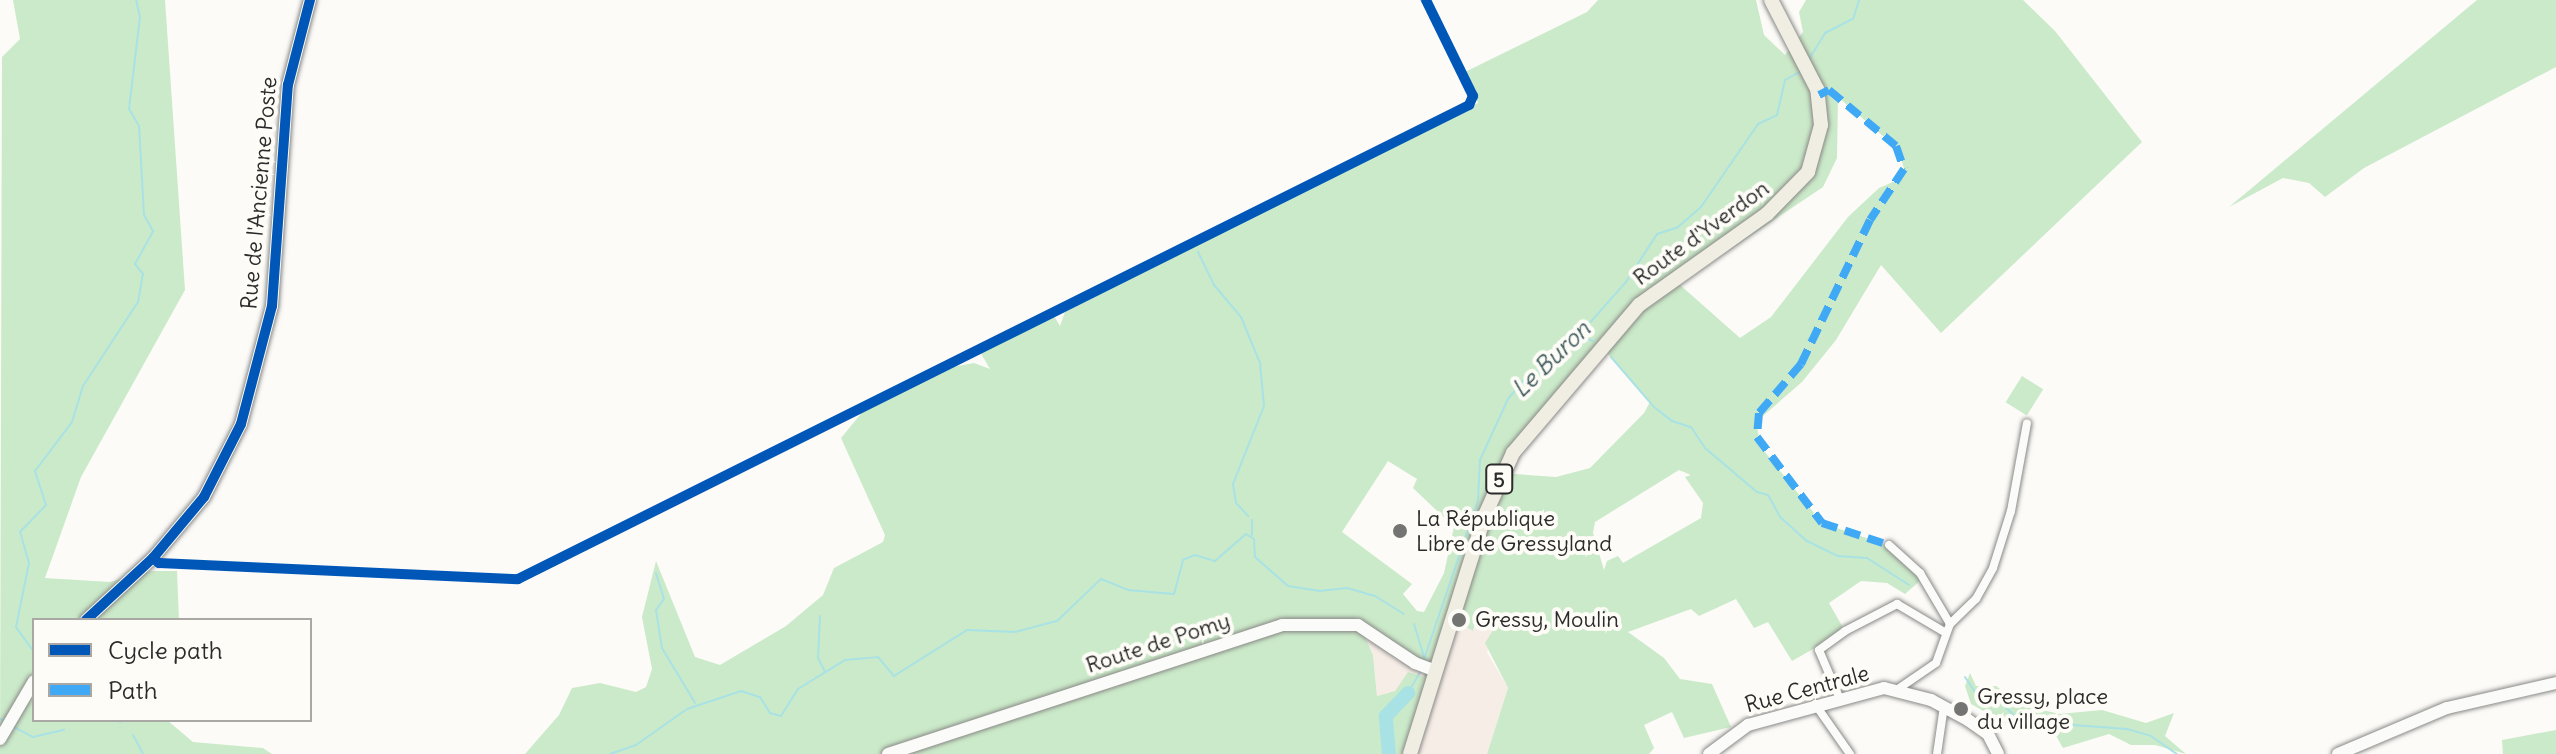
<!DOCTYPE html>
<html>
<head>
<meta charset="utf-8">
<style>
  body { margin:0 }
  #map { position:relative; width:2556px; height:754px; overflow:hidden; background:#fcfbf8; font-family:Delius,sans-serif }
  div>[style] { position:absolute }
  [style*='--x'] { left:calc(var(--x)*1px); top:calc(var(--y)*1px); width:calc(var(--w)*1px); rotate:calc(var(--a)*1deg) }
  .built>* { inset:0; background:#f7ede7 }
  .green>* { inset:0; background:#cbeac9; transform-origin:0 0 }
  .stream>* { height:2px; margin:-1px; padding:0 1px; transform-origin:1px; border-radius:1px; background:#a9e2e4 }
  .river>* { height:14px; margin:-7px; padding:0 7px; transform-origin:7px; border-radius:7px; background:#a9e2e4 }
  .roads { filter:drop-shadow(0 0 2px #898987) drop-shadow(0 0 2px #898987) }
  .street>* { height:8px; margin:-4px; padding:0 4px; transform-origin:4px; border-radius:4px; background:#fbfbf9 }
  .secondary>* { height:12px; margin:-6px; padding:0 6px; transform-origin:6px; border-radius:6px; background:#fbfbf9 }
  .primary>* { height:14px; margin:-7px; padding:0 7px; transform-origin:7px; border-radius:7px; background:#f0ede3 }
  .quiet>* { height:8px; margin-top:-4px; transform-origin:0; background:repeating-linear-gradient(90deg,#3fa9f5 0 16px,transparent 0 24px) }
  .cycleway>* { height:10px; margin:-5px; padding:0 5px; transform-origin:5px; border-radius:5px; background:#0057b8 }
  .dots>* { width:22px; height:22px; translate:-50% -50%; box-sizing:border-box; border:4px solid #fdfcf7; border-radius:50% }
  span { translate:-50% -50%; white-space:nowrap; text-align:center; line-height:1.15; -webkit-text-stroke:8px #fdfcf7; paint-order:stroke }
  .shield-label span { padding:2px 6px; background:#fdfcf7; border:2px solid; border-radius:6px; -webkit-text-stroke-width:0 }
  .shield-label { font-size:20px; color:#2b2b2b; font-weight:700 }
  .street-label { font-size:22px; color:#2b2b2b }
  .poi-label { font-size:22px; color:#2b2b2b }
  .left { translate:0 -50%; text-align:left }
  .water-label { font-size:24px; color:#465f60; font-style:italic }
  .legend { position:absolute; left:32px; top:618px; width:280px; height:104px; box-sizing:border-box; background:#fdfcf7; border:2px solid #a9a8a5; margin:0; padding:10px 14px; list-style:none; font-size:24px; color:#2b2b2b }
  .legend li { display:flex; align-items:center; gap:16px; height:40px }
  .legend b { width:40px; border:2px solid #a9a8a5 }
</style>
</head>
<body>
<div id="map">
  <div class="built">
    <div style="clip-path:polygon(1453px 618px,1474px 630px,1476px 621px,1495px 627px,1487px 652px,1508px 688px,1487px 754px,1410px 754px)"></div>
    <div style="clip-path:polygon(1365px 637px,1424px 667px,1424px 678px,1409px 672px,1395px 691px,1377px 696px,1373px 655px)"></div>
  </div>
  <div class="green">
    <div style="clip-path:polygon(13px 0,165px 0,185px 290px,81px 477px,45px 578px,110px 582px,152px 571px,177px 571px,179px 620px,34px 620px,34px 720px,167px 720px,193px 742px,263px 748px,272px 754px,0 754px,2px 57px,20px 39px)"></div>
    <div style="clip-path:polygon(evenodd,1598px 0,1756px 0,1764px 35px,1785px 55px,1803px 32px,1799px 12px,1806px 0,2023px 0,2055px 31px,2142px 142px,1941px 333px,1881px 265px,1836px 340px,1802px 382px,1756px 422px,1761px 447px,1822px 523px,1893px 547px,1921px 580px,1905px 594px,1887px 583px,1861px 581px,1829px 603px,1845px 631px,1792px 661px,1768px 622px,1754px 628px,1736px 599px,1699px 616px,1691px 609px,1628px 632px,1664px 658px,1680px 679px,1712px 684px,1731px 727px,1684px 738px,1672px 712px,1644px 725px,1654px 748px,1649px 754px,1487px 754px,1508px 688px,1485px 643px,1495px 627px,1476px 621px,1473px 631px,1453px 619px,1410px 754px,525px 754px,559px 715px,572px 688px,600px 683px,636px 692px,646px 687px,652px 669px,642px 617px,656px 561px,695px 657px,720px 665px,786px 626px,823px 595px,834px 568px,883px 542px,885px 535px,841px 438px,864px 410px,947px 368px,974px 363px,990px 369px,980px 352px,1054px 316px,1060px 326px,1065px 312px,1478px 103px,1465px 72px,1587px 12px,1598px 0,1838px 97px,1899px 150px,1904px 169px,1900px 179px,1879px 188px,1848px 217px,1771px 317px,1740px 338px,1679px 284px,1823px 187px,1837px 158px,1838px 97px,1598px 0,1601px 346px,1650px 402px,1644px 413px,1590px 468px,1556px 477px,1502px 473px,1601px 346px,1598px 0,1388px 461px,1417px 479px,1413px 488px,1454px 527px,1444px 573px,1424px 612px,1417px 611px,1403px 594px,1412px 584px,1342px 532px,1388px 461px,1598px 0,1679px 470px,1691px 475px,1685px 477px,1703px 503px,1701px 518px,1623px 563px,1618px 556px,1607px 561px,1604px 570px,1593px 533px,1595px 522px,1679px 470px,1598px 0,1365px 637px,1424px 667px,1424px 677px,1408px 672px,1395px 691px,1377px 696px,1373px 655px,1365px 637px)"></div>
    <div style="clip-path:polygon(2477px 0,2556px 0,2556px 67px,2364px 168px,2325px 197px,2309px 183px,2283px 178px,2229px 207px)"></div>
    <div style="left:2022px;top:376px;width:25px;height:31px;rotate:32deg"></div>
    <div style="clip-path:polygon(1970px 673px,1976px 686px,1996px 686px,2023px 705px,2059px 714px,2102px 710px,2146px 723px,2174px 713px,2165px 736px,2186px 754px,2155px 745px,2131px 745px,2109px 734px,2063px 748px,2055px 734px,2016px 729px,1971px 704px,1965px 686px)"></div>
    <div style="clip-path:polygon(2556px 730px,2556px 754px,2503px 754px,2502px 740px)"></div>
  </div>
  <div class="stream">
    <div style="--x:1809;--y:59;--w:31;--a:-58"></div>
    <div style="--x:1825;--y:33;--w:31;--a:-27"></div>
    <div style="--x:1853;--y:19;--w:20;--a:-72"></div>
    <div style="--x:1198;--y:252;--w:37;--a:64"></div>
    <div style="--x:1214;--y:285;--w:42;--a:49.8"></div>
    <div style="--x:1241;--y:317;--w:50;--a:67.6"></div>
    <div style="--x:1260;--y:363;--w:43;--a:84.7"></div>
    <div style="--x:1264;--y:406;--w:84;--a:111.7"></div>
    <div style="--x:1233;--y:484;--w:19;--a:81"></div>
    <div style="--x:1236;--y:503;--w:18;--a:47"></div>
    <div style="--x:1580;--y:336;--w:14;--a:21"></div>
    <div style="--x:1611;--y:357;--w:66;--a:49.3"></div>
    <div style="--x:1654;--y:407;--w:23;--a:38"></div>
    <div style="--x:1672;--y:421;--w:20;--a:18"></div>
    <div style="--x:1691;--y:427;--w:25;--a:56"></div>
    <div style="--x:1705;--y:448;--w:68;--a:40.2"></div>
    <div style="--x:1757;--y:492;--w:11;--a:15"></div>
    <div style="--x:1768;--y:495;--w:25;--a:61"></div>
    <div style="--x:1780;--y:517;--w:36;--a:42"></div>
    <div style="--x:1807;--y:541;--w:34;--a:26"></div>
    <div style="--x:1838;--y:556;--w:29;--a:4"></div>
    <div style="--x:1867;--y:558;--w:50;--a:32.7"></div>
    <div style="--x:1252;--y:520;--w:15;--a:90"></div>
    <div style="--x:656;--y:573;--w:27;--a:73"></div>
    <div style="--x:664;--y:599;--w:14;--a:126"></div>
    <div style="--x:656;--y:610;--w:38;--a:81"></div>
    <div style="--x:662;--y:648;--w:64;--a:59"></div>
    <div style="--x:820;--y:616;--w:42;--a:92.7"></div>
    <div style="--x:818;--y:658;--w:16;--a:63"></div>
    <div style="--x:1414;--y:624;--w:34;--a:73"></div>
    <div style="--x:34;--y:652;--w:31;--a:-126"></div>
    <div style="--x:16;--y:627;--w:65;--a:-78.5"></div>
    <div style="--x:29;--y:563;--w:32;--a:-106"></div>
    <div style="--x:20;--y:532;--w:37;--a:-46"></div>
    <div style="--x:46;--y:505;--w:36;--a:-108"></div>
    <div style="--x:35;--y:471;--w:61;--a:-52.9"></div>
    <div style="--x:72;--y:422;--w:38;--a:-73"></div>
    <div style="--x:83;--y:386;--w:100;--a:-56.8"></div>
    <div style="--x:138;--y:302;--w:28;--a:-80"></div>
    <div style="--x:143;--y:274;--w:13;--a:-129"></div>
    <div style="--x:135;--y:264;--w:38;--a:-61"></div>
    <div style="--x:153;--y:231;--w:18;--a:-119"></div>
    <div style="--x:144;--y:215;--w:89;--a:-93.2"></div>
    <div style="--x:139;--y:126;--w:20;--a:-120"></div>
    <div style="--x:129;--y:109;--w:93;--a:-83.2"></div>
    <div style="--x:140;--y:17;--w:17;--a:-103"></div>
    <div style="--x:1423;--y:662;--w:171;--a:-71.2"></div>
    <div style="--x:1478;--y:500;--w:40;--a:-87.1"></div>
    <div style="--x:1480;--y:460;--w:67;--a:-65.3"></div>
    <div style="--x:1508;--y:399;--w:26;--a:-50"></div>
    <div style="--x:1525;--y:379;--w:47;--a:-34.7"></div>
    <div style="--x:1564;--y:352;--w:94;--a:-48.5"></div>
    <div style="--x:1626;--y:282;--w:57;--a:-57.1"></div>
    <div style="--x:1657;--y:234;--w:22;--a:-18"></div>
    <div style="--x:1678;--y:227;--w:30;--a:-41"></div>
    <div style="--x:1701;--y:207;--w:101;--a:-55.5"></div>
    <div style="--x:1758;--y:124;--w:21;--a:-25"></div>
    <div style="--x:1777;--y:115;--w:36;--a:-77"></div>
    <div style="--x:1785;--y:80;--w:18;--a:-29"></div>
    <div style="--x:1965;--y:677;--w:23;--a:56"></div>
    <div style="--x:1978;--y:696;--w:25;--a:18"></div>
    <div style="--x:2002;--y:704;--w:25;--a:43"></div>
    <div style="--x:2020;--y:721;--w:107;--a:4.3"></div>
    <div style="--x:2127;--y:729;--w:25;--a:16"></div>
    <div style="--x:2151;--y:736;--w:32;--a:35"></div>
    <div style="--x:1408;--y:693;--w:24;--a:-60"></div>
    <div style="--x:0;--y:719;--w:3;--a:18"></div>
    <div style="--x:118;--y:720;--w:3;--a:45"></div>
    <div style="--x:14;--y:727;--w:21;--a:28"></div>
    <div style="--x:33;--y:737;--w:32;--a:-13"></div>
    <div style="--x:133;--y:735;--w:21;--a:62"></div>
    <div style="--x:610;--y:754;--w:28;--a:-19"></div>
    <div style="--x:636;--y:745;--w:62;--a:-35.2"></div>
    <div style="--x:687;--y:709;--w:57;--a:-18.4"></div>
    <div style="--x:741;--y:691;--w:20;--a:18"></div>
    <div style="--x:760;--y:697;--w:19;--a:58"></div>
    <div style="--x:770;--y:713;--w:11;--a:15"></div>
    <div style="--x:781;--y:716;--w:32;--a:-58"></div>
    <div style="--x:798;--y:689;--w:55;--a:-31.7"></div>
    <div style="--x:845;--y:660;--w:33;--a:-5"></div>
    <div style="--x:878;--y:657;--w:25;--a:50"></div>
    <div style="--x:894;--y:676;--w:86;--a:-32.2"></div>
    <div style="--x:967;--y:630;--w:48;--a:2.4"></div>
    <div style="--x:1015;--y:632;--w:43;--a:-14.7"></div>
    <div style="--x:1057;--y:621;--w:61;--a:-43.7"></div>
    <div style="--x:1101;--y:579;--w:29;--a:22"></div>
    <div style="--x:1128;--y:590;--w:46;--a:5"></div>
    <div style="--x:1174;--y:594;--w:35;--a:-75"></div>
    <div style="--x:1183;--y:560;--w:13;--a:-23"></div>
    <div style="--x:1195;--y:555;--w:21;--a:17"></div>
    <div style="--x:1215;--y:561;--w:41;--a:-41.1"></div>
    <div style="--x:1246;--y:534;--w:9;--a:32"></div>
    <div style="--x:1254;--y:539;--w:18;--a:87"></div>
    <div style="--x:1255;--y:557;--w:44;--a:41.3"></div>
    <div style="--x:1288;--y:586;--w:31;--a:9"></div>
    <div style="--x:1319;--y:591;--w:28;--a:-6"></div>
    <div style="--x:1347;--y:588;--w:29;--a:16"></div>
    <div style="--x:1375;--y:596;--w:34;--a:32"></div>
  </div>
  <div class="river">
    <div style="--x:1389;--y:754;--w:38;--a:-95"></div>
    <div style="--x:1386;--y:716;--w:32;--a:-46"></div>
  </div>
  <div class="roads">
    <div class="street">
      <div style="--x:1889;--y:545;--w:42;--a:42.1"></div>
      <div style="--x:1920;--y:573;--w:59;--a:59.5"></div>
      <div style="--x:1898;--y:689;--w:46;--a:-34.4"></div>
      <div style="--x:1936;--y:663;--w:41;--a:-70.3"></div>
      <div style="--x:1950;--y:624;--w:36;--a:-44"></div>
      <div style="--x:1976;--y:599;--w:35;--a:-61"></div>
      <div style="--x:1993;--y:568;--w:60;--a:-72.5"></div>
      <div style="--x:2011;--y:511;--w:89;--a:-79.7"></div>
      <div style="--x:1839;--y:697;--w:51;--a:-113.1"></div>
      <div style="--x:1819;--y:650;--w:32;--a:-36"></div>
      <div style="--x:1845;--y:631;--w:59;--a:-27.4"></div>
      <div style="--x:1897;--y:604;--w:57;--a:30.6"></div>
      <div style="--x:1815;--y:704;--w:61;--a:55"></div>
      <div style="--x:1937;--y:754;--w:49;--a:-81.7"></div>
    </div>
    <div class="secondary">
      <div style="--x:86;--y:620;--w:91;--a:-42.8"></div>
      <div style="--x:153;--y:558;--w:80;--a:-50.1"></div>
      <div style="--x:204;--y:497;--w:82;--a:-63.1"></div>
      <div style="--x:241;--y:424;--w:122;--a:-75.3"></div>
      <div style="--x:272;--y:306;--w:222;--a:-85.9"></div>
      <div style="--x:288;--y:85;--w:88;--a:-75.5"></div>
      <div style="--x:0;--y:739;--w:67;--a:-59.6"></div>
      <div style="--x:888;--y:754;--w:415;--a:-18.1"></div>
      <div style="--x:1282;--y:625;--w:76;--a:0"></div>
      <div style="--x:1358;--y:625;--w:69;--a:33.7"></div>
      <div style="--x:1415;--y:663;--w:22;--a:21"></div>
      <div style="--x:1709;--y:754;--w:49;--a:-36.6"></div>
      <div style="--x:1748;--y:725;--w:141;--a:-15.2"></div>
      <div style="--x:1884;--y:688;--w:49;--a:14.3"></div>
      <div style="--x:1931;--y:700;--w:42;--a:28.4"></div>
      <div style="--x:1968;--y:720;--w:24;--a:35"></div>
      <div style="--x:1988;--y:734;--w:22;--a:63"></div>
      <div style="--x:2338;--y:754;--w:118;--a:-22.9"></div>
      <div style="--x:2447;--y:708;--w:112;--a:-12.9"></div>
    </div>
    <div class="primary">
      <div style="--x:1410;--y:754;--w:250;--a:-72.6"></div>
      <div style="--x:1485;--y:515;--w:68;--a:-65.7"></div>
      <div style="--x:1513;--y:453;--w:194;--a:-49.6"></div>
      <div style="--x:1639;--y:305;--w:157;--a:-35.4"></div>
      <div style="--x:1767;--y:214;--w:59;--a:-45.7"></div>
      <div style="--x:1808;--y:172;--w:49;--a:-74.5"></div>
      <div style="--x:1821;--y:125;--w:36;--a:-96"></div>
      <div style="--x:1817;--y:89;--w:100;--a:-117.3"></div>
    </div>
  </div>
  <div class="quiet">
    <div style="--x:1819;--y:95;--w:11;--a:-27"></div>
    <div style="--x:1829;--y:90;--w:87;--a:39.9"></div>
    <div style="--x:1896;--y:146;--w:24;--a:71"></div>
    <div style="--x:1904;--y:169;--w:61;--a:123.7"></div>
    <div style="--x:1870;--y:220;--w:160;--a:115.6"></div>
    <div style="--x:1801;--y:364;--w:65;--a:130.6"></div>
    <div style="--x:1759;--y:413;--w:24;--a:95"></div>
    <div style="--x:1757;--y:437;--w:108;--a:52.9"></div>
    <div style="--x:1822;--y:523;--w:71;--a:18.2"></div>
  </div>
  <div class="cycleway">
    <div style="--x:153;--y:558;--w:8;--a:40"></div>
    <div style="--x:159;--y:563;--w:359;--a:2.6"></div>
    <div style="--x:518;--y:579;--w:1063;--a:-26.49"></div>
    <div style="--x:1469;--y:105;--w:10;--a:-66"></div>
    <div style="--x:1473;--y:96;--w:107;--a:-116.1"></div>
    <div style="--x:86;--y:620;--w:91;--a:-42.8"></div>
    <div style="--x:153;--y:558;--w:80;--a:-50.1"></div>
    <div style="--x:204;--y:497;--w:82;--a:-63.1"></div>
    <div style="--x:241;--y:424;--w:122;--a:-75.3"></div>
    <div style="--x:272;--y:306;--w:222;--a:-85.9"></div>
    <div style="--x:288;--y:85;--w:88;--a:-75.5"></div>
  </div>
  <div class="dots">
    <div style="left:1400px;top:531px;background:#747473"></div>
    <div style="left:1459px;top:620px;background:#747473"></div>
    <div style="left:1961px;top:709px;background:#747473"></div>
  </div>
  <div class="shield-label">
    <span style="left:1499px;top:479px">5</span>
  </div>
  <div class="street-label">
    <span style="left:259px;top:193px;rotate:-85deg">Rue de l'Ancienne Poste</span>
    <span style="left:1701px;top:233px;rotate:-36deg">Route d'Yverdon</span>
    <span style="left:1158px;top:643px;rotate:-18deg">Route de Pomy</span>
    <span style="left:1807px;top:689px;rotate:-15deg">Rue Centrale</span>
  </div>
  <div class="poi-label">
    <span class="left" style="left:1416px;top:531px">La République<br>Libre de Gressyland</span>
    <span class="left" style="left:1475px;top:620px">Gressy, Moulin</span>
    <span class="left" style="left:1977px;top:709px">Gressy, place<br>du village</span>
  </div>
  <div class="water-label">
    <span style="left:1551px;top:359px;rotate:-44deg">Le Buron</span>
  </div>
  <ul class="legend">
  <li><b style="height:10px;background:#0057b8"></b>Cycle path</li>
  <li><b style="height:10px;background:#3fa9f5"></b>Path</li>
  </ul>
</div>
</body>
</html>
